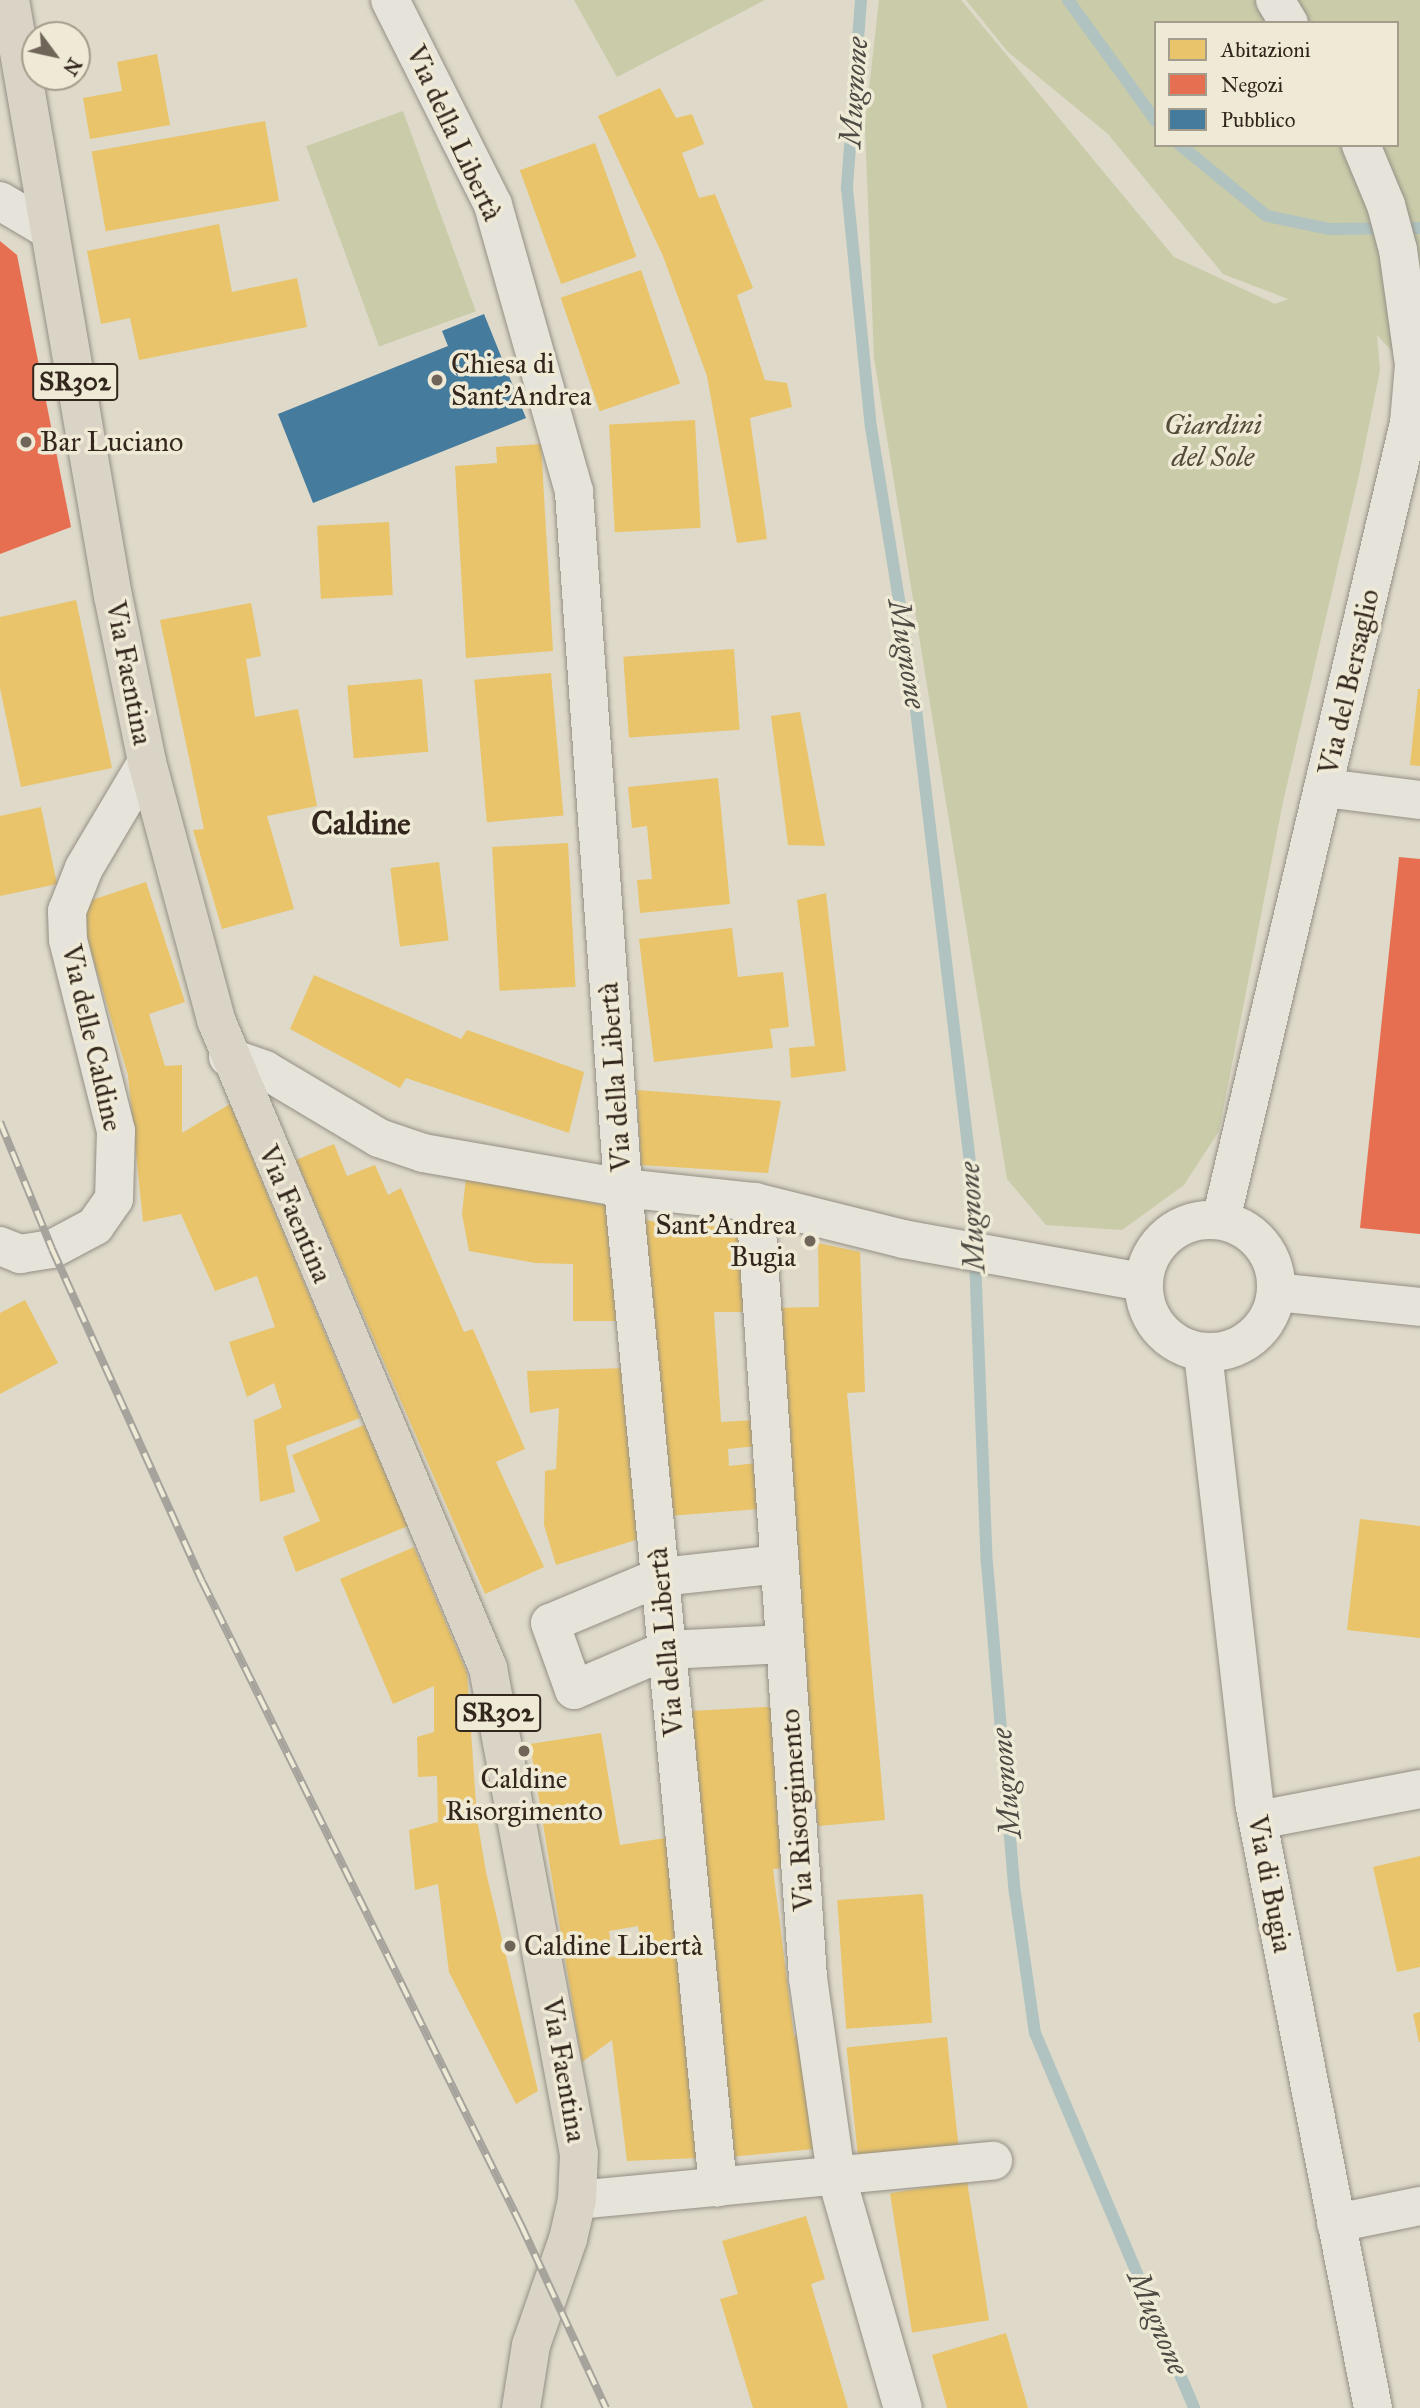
<!DOCTYPE html>
<html>
<head>
<meta charset="utf-8">
<style>
  body { margin:0 }
  #map { position:relative; width:1420px; height:2408px; overflow:hidden; background:#ded9c8; font-family:"IM FELL Great Primer",serif }
  div>[style] { position:absolute }
  [style*='--x'] { left:calc(var(--x)*1px); top:calc(var(--y)*1px); width:calc(var(--w)*1px); rotate:calc(var(--a)*1deg) }
  .green>* { inset:0; background:#c9cba9; transform-origin:0 0 }
  .homes>* { inset:0; background:#e9c46a; transform-origin:0 0 }
  .shops>* { inset:0; background:#e76f51 }
  .public>* { inset:0; background:#457b9d }
  .stream>* { height:12px; margin:-6px; padding:0 6px; transform-origin:6px; border-radius:6px; background:#b0c3c1 }
  .roads { filter:drop-shadow(0 0 2px #948f85) drop-shadow(0 0 2px #948f85) }
  .minor>* { height:38px; margin:-19px; padding:0 19px; transform-origin:19px; border-radius:19px; background:#e6e3db }
  .minor>.ring { margin:-19px; padding:0; box-sizing:content-box; background:none; border:38px solid #e6e3db; border-radius:50% }
  .major>* { height:38px; margin:-19px; padding:0 19px; transform-origin:19px; border-radius:19px; background:#d9d4c6 }
  .rail>* { height:8px; margin-top:-4px; transform-origin:0; background:repeating-linear-gradient(90deg,#efead6 0 16px,#a6a39c 0 32px); box-sizing:border-box; border-block:2px solid #a6a39c }
  .dots>* { width:19px; height:19px; translate:-50% -50%; box-sizing:border-box; border:4px solid #efead6; border-radius:50% }
  span { translate:-50% -50%; white-space:nowrap; text-align:center; line-height:1.15; -webkit-text-stroke:7px #efead6; paint-order:stroke }
  .shield-label span { padding:2px 5px; background:#efead6; border:2px solid; border-radius:5px; -webkit-text-stroke-width:0 }
  .shield-label { font-size:26px; color:#33261c; font-weight:700 }
  .street-label { font-size:28px; color:#33261c }
  .poi-label { font-size:28px; color:#33261c }
  .left { translate:0 -50%; text-align:left }
  .right { translate:-100% -50%; text-align:right }
  .park-label { font-size:28px; color:#544c39; font-style:italic }
  .water-label { font-size:30px; color:#4e4b44; font-style:italic }
  .quarter-label { font-size:32px; color:#33261c; font-weight:700 }
  .legend { position:absolute; left:1154px; top:21px; width:245px; height:126px; box-sizing:border-box; background:#efead6; border:2px solid #a49c8c; margin:0; padding:9px 12px; list-style:none; font-size:21px; color:#33261c }
  .legend li { display:flex; align-items:center; gap:14px; height:35px }
  .legend b { width:35px; border:2px solid #a49c8c }
  .north { position:absolute; left:21px; top:21px; width:70px; height:70px; box-sizing:border-box; background:#efead6; border:2px solid #a49c8c; border-radius:50%; rotate:123deg; font-size:19px; font-weight:700; line-height:28px; text-align:center; color:#33261c }
  .north::after { content:''; display:block; margin:auto; width:24px; height:32px; background:#6f6558; clip-path:polygon(50% 0,100% 100%,50% 72%,0 100%) }
</style>
</head>
<body>
<div id="map">
  <div class="green">
    <div style="clip-path:polygon(574px 0,765px 0,617px 77px)"></div>
    <div style="clip-path:polygon(evenodd,879px 0,961px 0,1174px 257px,1275px 304px,1288px 299px,1223px 274px,1108px 134px,1008px 52px,966px 0,1420px 0,1420px 381px,1377px 335px,1380px 370px,1359px 475px,1283px 802px,1219px 1131px,1184px 1185px,1122px 1230px,1046px 1225px,1007px 1179px,874px 358px,865px 125px,879px 0,1156px 23px,1397px 23px,1397px 145px,1156px 145px,1156px 23px)"></div>
    <div style="left:403px;top:111px;width:213px;height:103px;rotate:70deg"></div>
  </div>
  <div class="homes">
    <div style="clip-path:polygon(157px 54px,170px 125px,90px 139px,83px 98px,122px 91px,117px 62px)"></div>
    <div style="clip-path:polygon(660px 88px,676px 118px,692px 114px,704px 144px,682px 153px,699px 198px,715px 194px,753px 288px,737px 295px,765px 380px,787px 383px,792px 407px,750px 418px,767px 539px,737px 543px,707px 376px,663px 256px,598px 116px)"></div>
    <div style="left:265px;top:121px;width:81px;height:176px;rotate:80deg"></div>
    <div style="left:595px;top:143px;width:121px;height:80px;rotate:70deg"></div>
    <div style="clip-path:polygon(219px 224px,232px 292px,297px 278px,307px 327px,139px 360px,130px 318px,101px 324px,87px 251px)"></div>
    <div style="left:641px;top:270px;width:120px;height:85px;rotate:71deg"></div>
    <div style="left:695px;top:420px;width:108px;height:86px;rotate:87deg"></div>
    <div style="clip-path:polygon(541px 444px,553px 651px,466px 658px,455px 466px,497px 463px,496px 447px)"></div>
    <div style="left:389px;top:522px;width:73px;height:72px;rotate:87deg"></div>
    <div style="clip-path:polygon(76px 600px,112px 768px,21px 787px,0 688px,0 617px)"></div>
    <div style="clip-path:polygon(251px 603px,261px 656px,246px 659px,255px 717px,298px 709px,317px 806px,267px 816px,294px 909px,222px 929px,193px 830px,204px 829px,160px 620px)"></div>
    <div style="left:734px;top:649px;width:81px;height:111px;rotate:86deg"></div>
    <div style="left:551px;top:673px;width:143px;height:77px;rotate:85deg"></div>
    <div style="left:422px;top:679px;width:73px;height:75px;rotate:85deg"></div>
    <div style="clip-path:polygon(1418px 689px,1420px 689px,1420px 766px,1410px 765px)"></div>
    <div style="clip-path:polygon(800px 712px,825px 846px,788px 845px,771px 716px)"></div>
    <div style="clip-path:polygon(718px 778px,730px 904px,640px 913px,637px 880px,652px 879px,647px 826px,632px 828px,628px 787px)"></div>
    <div style="clip-path:polygon(41px 807px,57px 884px,0 896px,0 816px)"></div>
    <div style="left:568px;top:843px;width:144px;height:76px;rotate:87deg"></div>
    <div style="left:439px;top:862px;width:79px;height:49px;rotate:83deg"></div>
    <div style="clip-path:polygon(146px 882px,185px 1002px,149px 1014px,165px 1066px,182px 1065px,182px 1133px,230px 1104px,360px 1418px,286px 1446px,295px 1492px,260px 1502px,254px 1420px,282px 1408px,274px 1383px,247px 1397px,229px 1342px,275px 1327px,257px 1276px,215px 1291px,181px 1214px,143px 1222px,128px 1075px,77px 905px)"></div>
    <div style="clip-path:polygon(826px 893px,846px 1071px,791px 1078px,789px 1048px,815px 1046px,797px 900px)"></div>
    <div style="clip-path:polygon(732px 928px,738px 977px,783px 972px,789px 1027px,770px 1029px,773px 1048px,654px 1062px,639px 939px)"></div>
    <div style="clip-path:polygon(314px 975px,461px 1039px,467px 1030px,584px 1072px,569px 1133px,406px 1078px,400px 1088px,290px 1029px)"></div>
    <div style="clip-path:polygon(637px 1090px,781px 1101px,768px 1173px,641px 1165px)"></div>
    <div style="clip-path:polygon(334px 1144px,347px 1176px,375px 1165px,388px 1195px,401px 1188px,464px 1332px,473px 1329px,525px 1449px,496px 1462px,544px 1567px,485px 1594px,296px 1160px)"></div>
    <div style="clip-path:polygon(466px 1177px,614px 1207px,623px 1321px,573px 1321px,573px 1264px,535px 1263px,469px 1251px,462px 1214px)"></div>
    <div style="clip-path:polygon(639px 1219px,689px 1227px,748px 1225px,751px 1312px,714px 1312px,721px 1422px,755px 1420px,757px 1446px,728px 1449px,729px 1466px,757px 1463px,760px 1509px,668px 1516px)"></div>
    <div style="clip-path:polygon(818px 1243px,860px 1252px,865px 1392px,847px 1393px,885px 1820px,818px 1826px,768px 1308px,819px 1307px)"></div>
    <div style="clip-path:polygon(25px 1300px,58px 1363px,0 1394px,0 1313px)"></div>
    <div style="clip-path:polygon(625px 1368px,642px 1538px,556px 1565px,544px 1525px,545px 1471px,556px 1469px,559px 1408px,530px 1413px,527px 1371px)"></div>
    <div style="clip-path:polygon(364px 1425px,408px 1526px,296px 1572px,283px 1537px,320px 1521px,292px 1455px)"></div>
    <div style="clip-path:polygon(1360px 1519px,1420px 1526px,1420px 1638px,1347px 1630px)"></div>
    <div style="clip-path:polygon(414px 1547px,467px 1673px,477px 1819px,486px 1872px,538px 2091px,516px 2104px,449px 1972px,438px 1884px,415px 1890px,409px 1830px,438px 1822px,437px 1776px,418px 1777px,417px 1737px,434px 1732px,434px 1686px,393px 1704px,340px 1579px)"></div>
    <div style="clip-path:polygon(783px 1706px,791px 1868px,773px 1869px,794px 2036px,803px 2035px,814px 2149px,730px 2157px,691px 1711px)"></div>
    <div style="clip-path:polygon(evenodd,601px 1733px,620px 1845px,672px 1837px,698px 2158px,627px 2161px,612px 2040px,582px 2062px,530px 1744px,601px 1733px,638px 1926px,642px 1951px,612px 1957px,609px 1931px,638px 1926px)"></div>
    <div style="clip-path:polygon(1420px 1856px,1420px 1967px,1397px 1972px,1373px 1867px)"></div>
    <div style="left:923px;top:1894px;width:129px;height:86px;rotate:86deg"></div>
    <div style="clip-path:polygon(1420px 2012px,1420px 2042px,1419px 2042px,1413px 2014px)"></div>
    <div style="left:947px;top:2037px;width:109px;height:101px;rotate:84deg"></div>
    <div style="left:967px;top:2181px;width:141px;height:78px;rotate:81deg"></div>
    <div style="clip-path:polygon(806px 2216px,825px 2279px,811px 2284px,848px 2408px,753px 2408px,720px 2299px,738px 2294px,722px 2241px)"></div>
    <div style="clip-path:polygon(1006px 2333px,1028px 2408px,947px 2408px,932px 2355px)"></div>
  </div>
  <div class="shops">
    <div style="clip-path:polygon(0 241px,17px 255px,71px 527px,0 554px)"></div>
    <div style="clip-path:polygon(1399px 857px,1420px 859px,1420px 1234px,1360px 1228px)"></div>
  </div>
  <div class="public">
    <div style="clip-path:polygon(484px 314px,526px 418px,313px 503px,278px 414px,448px 346px,442px 331px)"></div>
  </div>
  <div class="stream">
    <div style="--x:861;--y:0;--w:189;--a:94.3"></div>
    <div style="--x:847;--y:188;--w:240;--a:84.3"></div>
    <div style="--x:871;--y:427;--w:269;--a:80.8"></div>
    <div style="--x:914;--y:693;--w:490;--a:83.2"></div>
    <div style="--x:972;--y:1180;--w:383;--a:87.8"></div>
    <div style="--x:987;--y:1563;--w:331;--a:85.2"></div>
    <div style="--x:1015;--y:1893;--w:141;--a:81.9"></div>
    <div style="--x:1035;--y:2033;--w:407;--a:67"></div>
    <div style="--x:1068;--y:0;--w:150;--a:54"></div>
    <div style="--x:1180;--y:145;--w:112;--a:39.2"></div>
    <div style="--x:1267;--y:216;--w:63;--a:11.8"></div>
    <div style="--x:1329;--y:229;--w:91;--a:-0.6"></div>
  </div>
  <div class="roads">
    <div class="minor">
      <div style="--x:390;--y:0;--w:229;--a:63.3"></div>
      <div style="--x:493;--y:205;--w:298;--a:74.2"></div>
      <div style="--x:574;--y:492;--w:698;--a:85.97"></div>
      <div style="--x:623;--y:1188;--w:1004;--a:84.57"></div>
      <div style="--x:1275;--y:0;--w:27;--a:59"></div>
      <div style="--x:0;--y:201;--w:57;--a:30.6"></div>
      <div style="--x:1325;--y:788;--w:96;--a:7.2"></div>
      <div style="--x:228;--y:1057;--w:39;--a:19"></div>
      <div style="--x:265;--y:1070;--w:133;--a:30.8"></div>
      <div style="--x:379;--y:1138;--w:46;--a:18.8"></div>
      <div style="--x:423;--y:1153;--w:203;--a:9.9"></div>
      <div style="--x:623;--y:1188;--w:133;--a:6.1"></div>
      <div style="--x:755;--y:1202;--w:153;--a:14"></div>
      <div style="--x:903;--y:1239;--w:243;--a:10.2"></div>
      <div style="--x:755;--y:1202;--w:778;--a:86.09"></div>
      <div style="--x:808;--y:1978;--w:199;--a:81.9"></div>
      <div style="--x:836;--y:2175;--w:242;--a:74"></div>
      <div class="ring" style="left:1144px;top:1220px;width:94px;height:94px"></div>
      <div style="--x:1221;--y:1220;--w:819;--a:-76.73"></div>
      <div style="--x:1409;--y:423;--w:58;--a:-85.1"></div>
      <div style="--x:1414;--y:365;--w:116;--a:-97.9"></div>
      <div style="--x:1398;--y:250;--w:47;--a:-104.9"></div>
      <div style="--x:1386;--y:205;--w:65;--a:-112.6"></div>
      <div style="--x:0;--y:1246;--w:22;--a:22"></div>
      <div style="--x:20;--y:1254;--w:32;--a:-9"></div>
      <div style="--x:52;--y:1249;--w:49;--a:-28.1"></div>
      <div style="--x:95;--y:1226;--w:33;--a:-55"></div>
      <div style="--x:114;--y:1199;--w:68;--a:-88.3"></div>
      <div style="--x:116;--y:1131;--w:197;--a:-104.1"></div>
      <div style="--x:68;--y:940;--w:29;--a:-92"></div>
      <div style="--x:67;--y:911;--w:46;--a:-68.4"></div>
      <div style="--x:84;--y:868;--w:123;--a:-59.3"></div>
      <div style="--x:1276;--y:1292;--w:145;--a:5.9"></div>
      <div style="--x:1203;--y:1353;--w:452;--a:83.5"></div>
      <div style="--x:1254;--y:1802;--w:618;--a:78.89"></div>
      <div style="--x:780;--y:1564;--w:121;--a:173.8"></div>
      <div style="--x:660;--y:1577;--w:119;--a:157.3"></div>
      <div style="--x:550;--y:1623;--w:71;--a:70.3"></div>
      <div style="--x:574;--y:1690;--w:101;--a:-23.3"></div>
      <div style="--x:667;--y:1650;--w:118;--a:-2.9"></div>
      <div style="--x:1258;--y:1820;--w:165;--a:-10.8"></div>
      <div style="--x:577;--y:2200;--w:418;--a:-5.4"></div>
      <div style="--x:1336;--y:2223;--w:86;--a:-11.4"></div>
    </div>
    <div class="major">
      <div style="--x:10;--y:0;--w:605;--a:80.2"></div>
      <div style="--x:113;--y:596;--w:169;--a:78.4"></div>
      <div style="--x:147;--y:762;--w:267;--a:75"></div>
      <div style="--x:216;--y:1020;--w:703;--a:67.23"></div>
      <div style="--x:488;--y:1668;--w:494;--a:79.4"></div>
      <div style="--x:579;--y:2154;--w:46;--a:92.5"></div>
      <div style="--x:577;--y:2200;--w:40;--a:103"></div>
      <div style="--x:568;--y:2239;--w:112;--a:109.2"></div>
      <div style="--x:531;--y:2345;--w:64;--a:99"></div>
    </div>
  </div>
  <div class="rail">
    <div style="--x:0;--y:1122;--w:137;--a:67.7"></div>
    <div style="--x:52;--y:1249;--w:364;--a:65.7"></div>
    <div style="--x:202;--y:1581;--w:719;--a:63.65"></div>
    <div style="--x:521;--y:2225;--w:202;--a:65.1"></div>
  </div>
  <div class="dots">
    <div style="left:437px;top:380px;background:#6f6558"></div>
    <div style="left:26px;top:442px;background:#6f6558"></div>
    <div style="left:810px;top:1241px;background:#6f6558"></div>
    <div style="left:524px;top:1751px;background:#6f6558"></div>
    <div style="left:510px;top:1946px;background:#6f6558"></div>
  </div>
  <div class="shield-label">
    <span style="left:75px;top:382px">SR302</span>
    <span style="left:498px;top:1713px">SR302</span>
  </div>
  <div class="street-label">
    <span style="left:454px;top:133px;rotate:65deg">Via della Libertà</span>
    <span style="left:129px;top:673px;rotate:79deg">Via Faentina</span>
    <span style="left:1349px;top:682px;rotate:-77deg">Via del Bersaglio</span>
    <span style="left:92px;top:1038px;rotate:77deg">Via delle Caldine</span>
    <span style="left:615px;top:1077px;rotate:-94deg">Via della Libertà</span>
    <span style="left:295px;top:1214px;rotate:67deg">Via Faentina</span>
    <span style="left:666px;top:1642px;rotate:-95deg">Via della Libertà</span>
    <span style="left:797px;top:1810px;rotate:-94deg">Via Risorgimento</span>
    <span style="left:1270px;top:1884px;rotate:79deg">Via di Bugia</span>
    <span style="left:564px;top:2070px;rotate:80deg">Via Faentina</span>
  </div>
  <div class="poi-label">
    <span class="left" style="left:451px;top:380px">Chiesa di<br>Sant'Andrea</span>
    <span class="left" style="left:40px;top:442px">Bar Luciano</span>
    <span class="right" style="left:796px;top:1241px">Sant'Andrea<br>Bugia</span>
    <span style="left:524px;top:1795px">Caldine<br>Risorgimento</span>
    <span class="left" style="left:524px;top:1946px">Caldine Libertà</span>
  </div>
  <div class="park-label">
    <span style="left:1213px;top:441px">Giardini<br>del Sole</span>
  </div>
  <div class="water-label">
    <span style="left:854px;top:92px;rotate:-86deg">Mugnone</span>
    <span style="left:907px;top:654px;rotate:81deg">Mugnone</span>
    <span style="left:972px;top:1217px;rotate:-93deg">Mugnone</span>
    <span style="left:1006px;top:1783px;rotate:-95deg">Mugnone</span>
    <span style="left:1158px;top:2323px;rotate:67deg">Mugnone</span>
  </div>
  <div class="quarter-label">
    <span style="left:361px;top:824px">Caldine</span>
  </div>
  <ul class="legend">
  <li><b style="height:19px;background:#e9c46a"></b>Abitazioni</li>
  <li><b style="height:19px;background:#e76f51"></b>Negozi</li>
  <li><b style="height:19px;background:#457b9d"></b>Pubblico</li>
  </ul>
  <div class="north">N</div>
</div>
</body>
</html>
